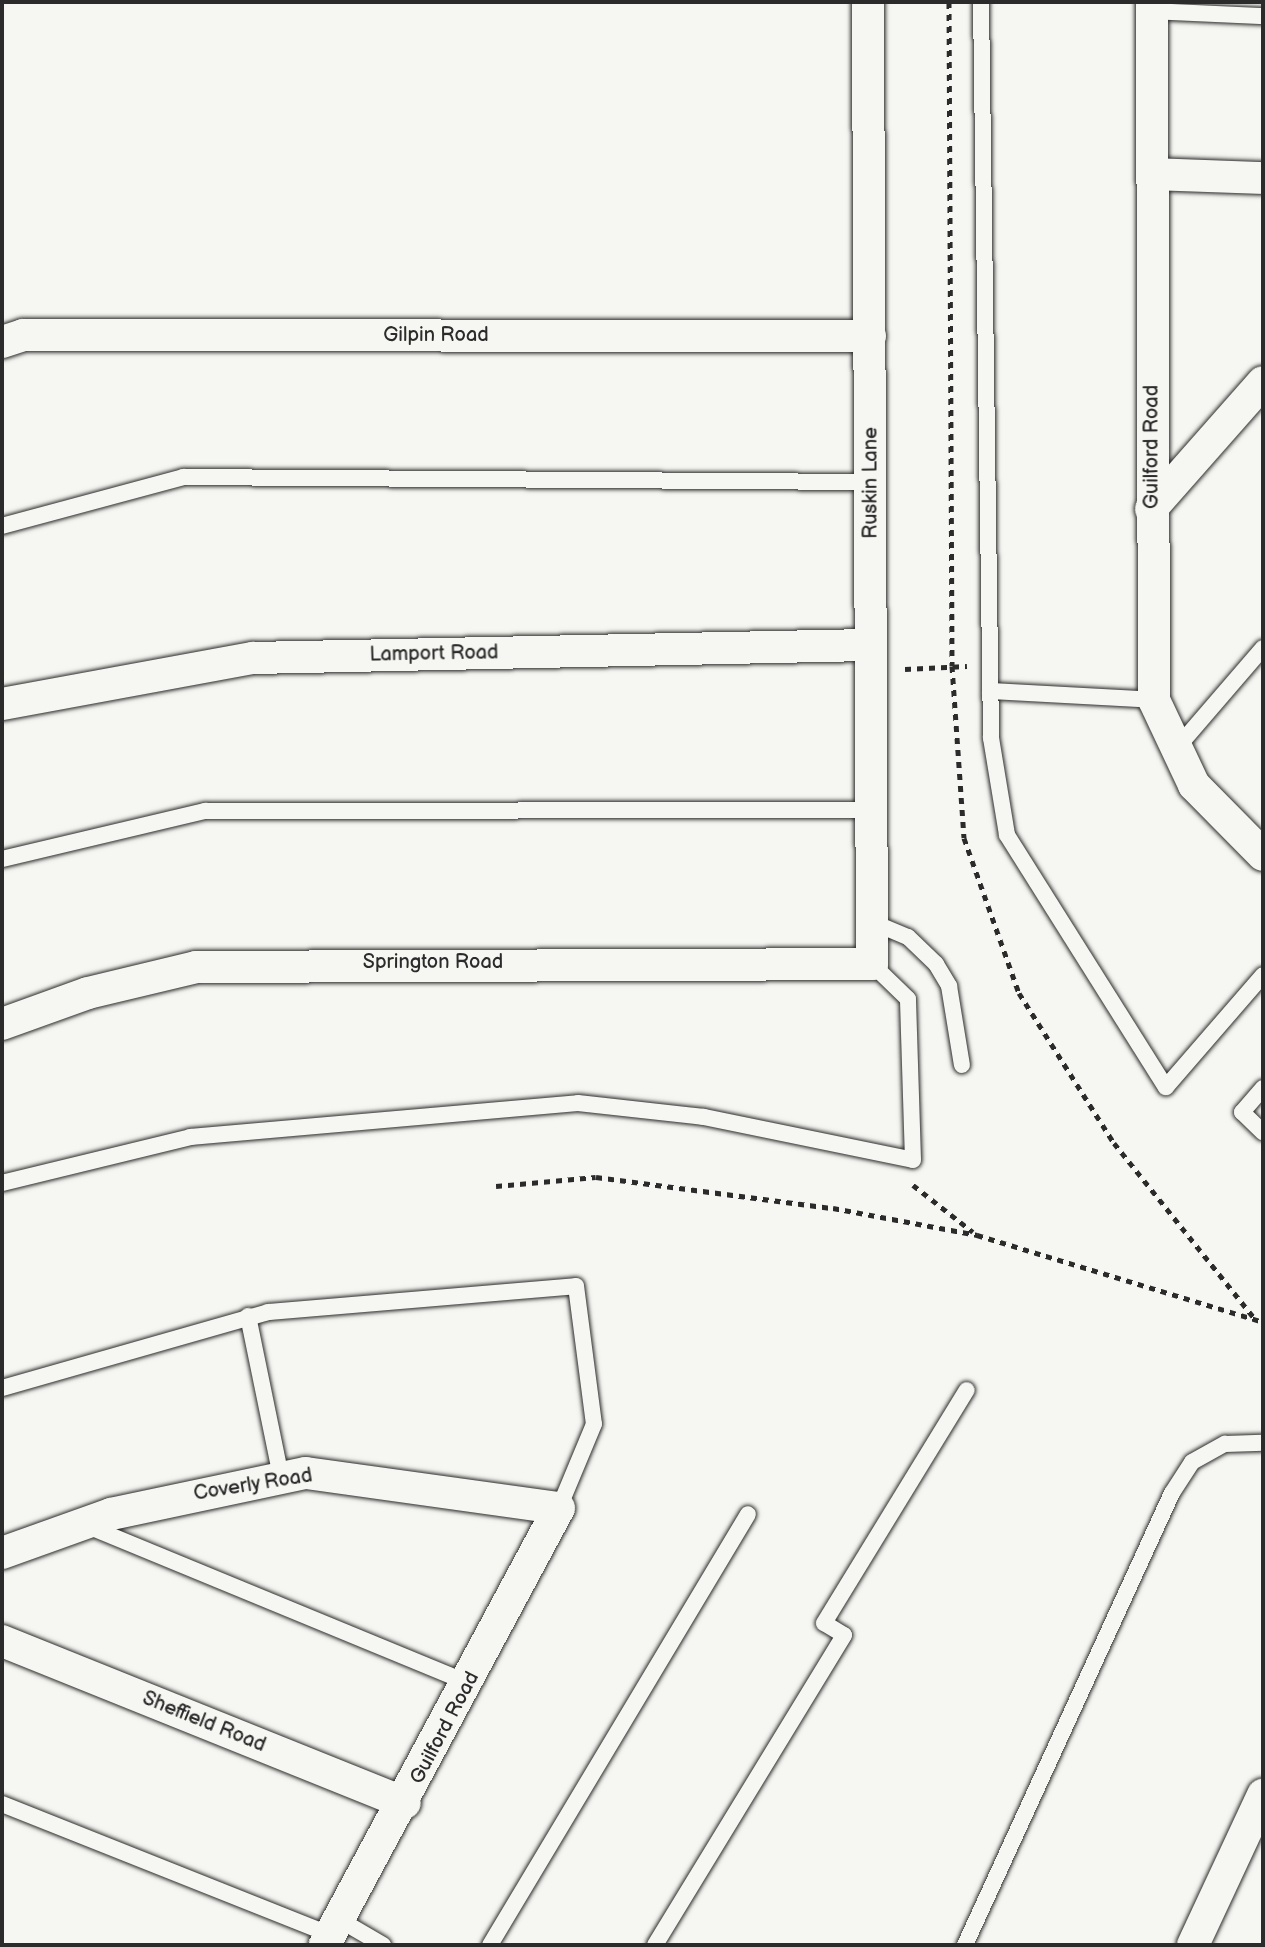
<!DOCTYPE html>
<html>
<head>
<meta charset="utf-8">
<style>
  body { margin:0 }
  #map { position:relative; width:1265px; height:1947px; overflow:hidden; background:#f6f6f2; font-family:"Balsamiq Sans",sans-serif }
  div>[style] { position:absolute }
  [style*='--x'] { left:calc(var(--x)*1px); top:calc(var(--y)*1px); width:calc(var(--w)*1px); rotate:calc(var(--a)*1deg) }
  .path>* { height:5px; margin-top:-2.5px; transform-origin:0; background:repeating-linear-gradient(90deg,#2b2b2b 0 6px,transparent 0 12px) }
  .roads { filter:drop-shadow(0 0 2px #2b2b2b) drop-shadow(0 0 2px #2b2b2b) }
  .service>* { height:16px; margin:-8px; padding:0 8px; transform-origin:8px; border-radius:8px; background:#f6f6f2 }
  .minor>* { height:32px; margin:-16px; padding:0 16px; transform-origin:16px; border-radius:16px; background:#f6f6f2 }
  span { translate:-50% -50%; white-space:nowrap; text-align:center; line-height:1.15; -webkit-text-stroke:6px #f6f6f2; paint-order:stroke }
  .street-label { font-size:20px; color:#2b2b2b }
  .frame { position:absolute; inset:0; border:4px solid #2b2b2b; pointer-events:none }
</style>
</head>
<body>
<div id="map">
  <div class="path">
    <div style="--x:949;--y:2;--w:664;--a:89.74"></div>
    <div style="--x:952;--y:666;--w:172;--a:86"></div>
    <div style="--x:964;--y:838;--w:164;--a:70.5"></div>
    <div style="--x:1019;--y:993;--w:178;--a:57.7"></div>
    <div style="--x:1114;--y:1143;--w:224;--a:51.3"></div>
    <div style="--x:905;--y:669;--w:62;--a:-2.8"></div>
    <div style="--x:913;--y:1185;--w:76;--a:38.1"></div>
    <div style="--x:496;--y:1186;--w:100;--a:-5.1"></div>
    <div style="--x:596;--y:1177;--w:239;--a:7.5"></div>
    <div style="--x:833;--y:1208;--w:147;--a:10.6"></div>
    <div style="--x:977;--y:1235;--w:299;--a:16.9"></div>
  </div>
  <div class="roads">
    <div class="service">
      <div style="--x:981;--y:2;--w:736;--a:89.22"></div>
      <div style="--x:991;--y:738;--w:98;--a:80.6"></div>
      <div style="--x:1007;--y:835;--w:298;--a:57.8"></div>
      <div style="--x:1166;--y:1087;--w:148;--a:-49.1"></div>
      <div style="--x:1152;--y:11;--w:111;--a:2.6"></div>
      <div style="--x:2;--y:526;--w:188;--a:-15.1"></div>
      <div style="--x:183;--y:477;--w:688;--a:0.42"></div>
      <div style="--x:990;--y:691;--w:164;--a:3.1"></div>
      <div style="--x:1176;--y:749;--w:133;--a:-49.3"></div>
      <div style="--x:2;--y:859;--w:209;--a:-13.3"></div>
      <div style="--x:205;--y:811;--w:667;--a:-0.09"></div>
      <div style="--x:872;--y:922;--w:39;--a:23"></div>
      <div style="--x:908;--y:937;--w:39;--a:44"></div>
      <div style="--x:936;--y:964;--w:26;--a:59"></div>
      <div style="--x:949;--y:986;--w:80;--a:80.7"></div>
      <div style="--x:1263;--y:1088;--w:32;--a:131"></div>
      <div style="--x:1242;--y:1112;--w:29;--a:44"></div>
      <div style="--x:2;--y:1183;--w:194;--a:-13.7"></div>
      <div style="--x:190;--y:1137;--w:389;--a:-5"></div>
      <div style="--x:578;--y:1103;--w:127;--a:6.3"></div>
      <div style="--x:704;--y:1117;--w:213;--a:11.6"></div>
      <div style="--x:913;--y:1160;--w:161;--a:-91.8"></div>
      <div style="--x:908;--y:999;--w:50;--a:-135.8"></div>
      <div style="--x:248;--y:1316;--w:164;--a:78.4"></div>
      <div style="--x:2;--y:1388;--w:277;--a:-15.9"></div>
      <div style="--x:268;--y:1312;--w:309;--a:-4.8"></div>
      <div style="--x:576;--y:1286;--w:139;--a:82.6"></div>
      <div style="--x:594;--y:1424;--w:91;--a:112.6"></div>
      <div style="--x:85;--y:1525;--w:415;--a:22.4"></div>
      <div style="--x:2;--y:1804;--w:354;--a:21.7"></div>
      <div style="--x:340;--y:1920;--w:50;--a:30.2"></div>
      <div style="--x:490;--y:1945;--w:502;--a:-59.09"></div>
      <div style="--x:655;--y:1945;--w:363;--a:-58.6"></div>
      <div style="--x:844;--y:1635;--w:23;--a:-149"></div>
      <div style="--x:824;--y:1623;--w:273;--a:-58.5"></div>
      <div style="--x:965;--y:1945;--w:497;--a:-65.4"></div>
      <div style="--x:1172;--y:1493;--w:37;--a:-57"></div>
      <div style="--x:1192;--y:1462;--w:38;--a:-29"></div>
      <div style="--x:1225;--y:1444;--w:38;--a:-2"></div>
    </div>
    <div class="minor">
      <div style="--x:1152;--y:2;--w:698;--a:89.84"></div>
      <div style="--x:1154;--y:700;--w:94;--a:64.8"></div>
      <div style="--x:1194;--y:785;--w:98;--a:45.4"></div>
      <div style="--x:1153;--y:174;--w:110;--a:2.1"></div>
      <div style="--x:2;--y:342;--w:22;--a:-18"></div>
      <div style="--x:23;--y:335;--w:847;--a:0.07"></div>
      <div style="--x:1151;--y:509;--w:169;--a:-48.6"></div>
      <div style="--x:2;--y:704;--w:255;--a:-10.4"></div>
      <div style="--x:253;--y:658;--w:618;--a:-1.21"></div>
      <div style="--x:2;--y:1024;--w:91;--a:-19.8"></div>
      <div style="--x:88;--y:993;--w:111;--a:-13.5"></div>
      <div style="--x:196;--y:967;--w:676;--a:-0.25"></div>
      <div style="--x:872;--y:964;--w:962;--a:-90.24"></div>
      <div style="--x:2;--y:1553;--w:116;--a:-19.7"></div>
      <div style="--x:111;--y:1514;--w:199;--a:-11.9"></div>
      <div style="--x:306;--y:1473;--w:255;--a:7.9"></div>
      <div style="--x:559;--y:1508;--w:496;--a:118.2"></div>
      <div style="--x:2;--y:1641;--w:434;--a:21.9"></div>
      <div style="--x:1193;--y:1945;--w:166;--a:-65"></div>
    </div>
  </div>
  <div class="street-label">
    <span style="left:436px;top:335px">Gilpin Road</span>
    <span style="left:1152px;top:447px;rotate:-90deg">Guilford Road</span>
    <span style="left:871px;top:483px;rotate:-90deg">Ruskin Lane</span>
    <span style="left:434px;top:654px;rotate:-1deg">Lamport Road</span>
    <span style="left:433px;top:962px">Springton Road</span>
    <span style="left:253px;top:1485px;rotate:-9deg">Coverly Road</span>
    <span style="left:204px;top:1722px;rotate:22deg">Sheffield Road</span>
    <span style="left:445px;top:1728px;rotate:-62deg">Guilford Road</span>
  </div>
  <div class="frame"></div>
</div>
</body>
</html>
